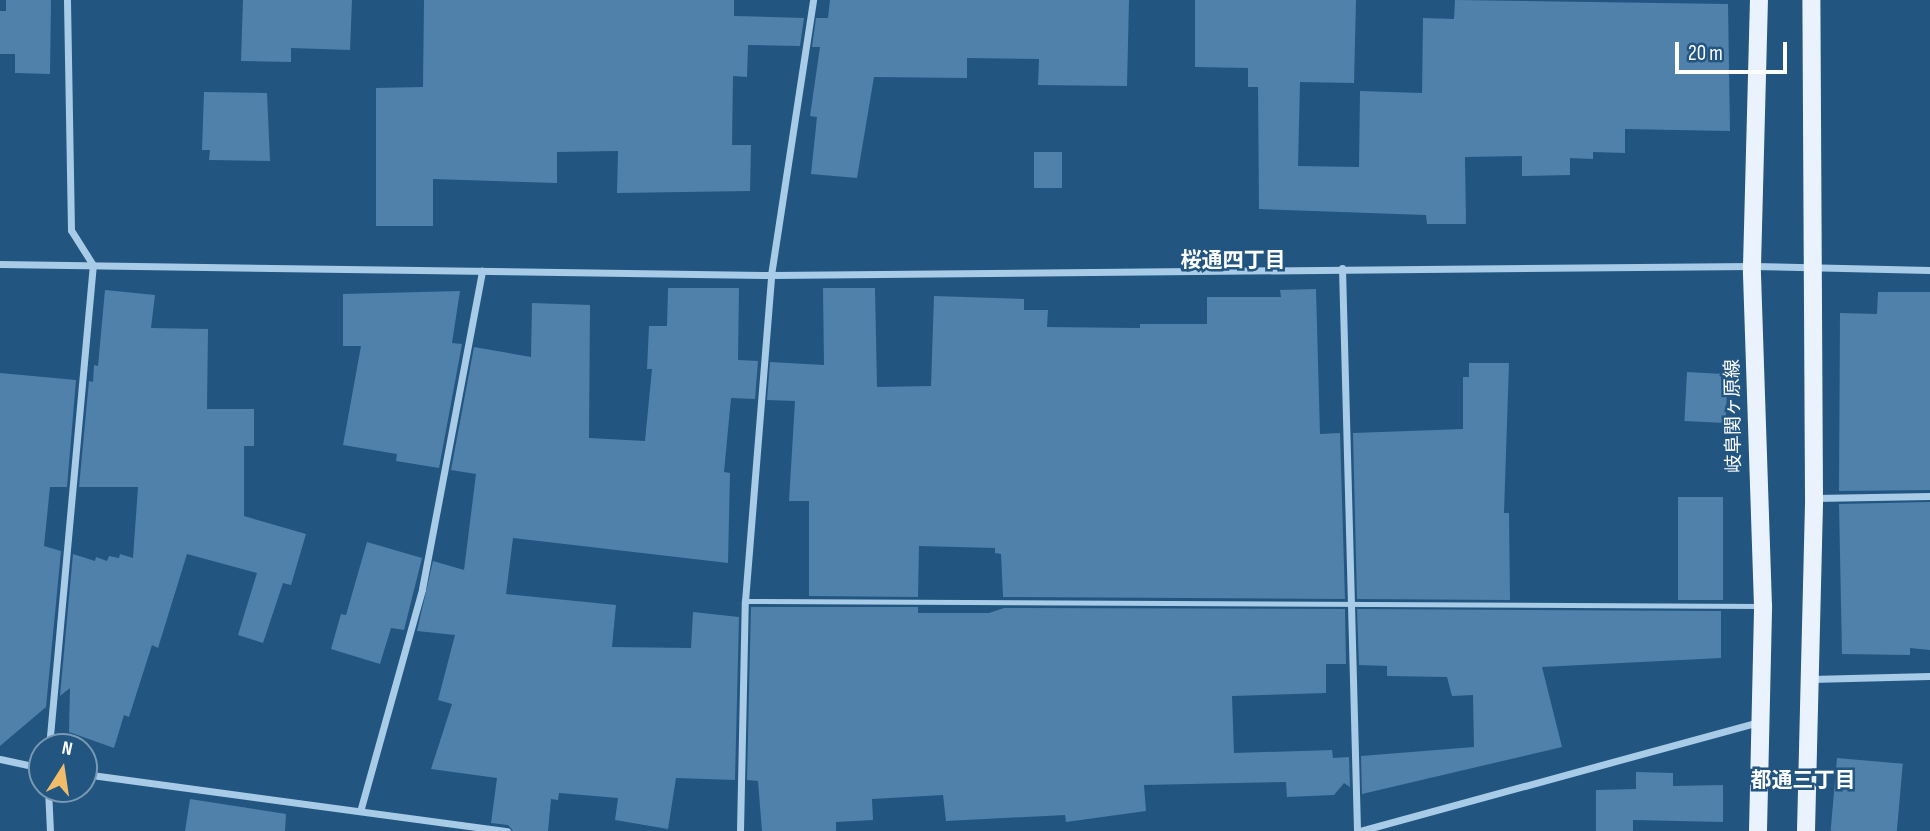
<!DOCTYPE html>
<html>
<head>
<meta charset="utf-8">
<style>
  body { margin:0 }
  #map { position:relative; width:1930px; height:831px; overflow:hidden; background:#225580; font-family:"Sofia Sans Condensed","Noto Sans JP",sans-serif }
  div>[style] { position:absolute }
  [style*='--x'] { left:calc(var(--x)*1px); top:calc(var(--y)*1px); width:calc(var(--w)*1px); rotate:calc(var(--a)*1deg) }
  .building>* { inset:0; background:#4f81ab; transform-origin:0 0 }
  .lane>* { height:5px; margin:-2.5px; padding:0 2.5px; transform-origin:2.5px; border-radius:2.5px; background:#a8cbe7 }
  .street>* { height:7px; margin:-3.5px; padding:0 3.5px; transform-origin:3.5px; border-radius:3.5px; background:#a8cbe7 }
  .primary>* { height:18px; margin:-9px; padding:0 9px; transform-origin:9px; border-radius:9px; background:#eaf3fd }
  span { translate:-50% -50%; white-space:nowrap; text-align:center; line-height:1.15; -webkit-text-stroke:5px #225580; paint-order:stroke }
  .street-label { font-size:19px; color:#fff }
  .neighbourhood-label { font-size:21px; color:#fff; font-weight:700 }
  .north { position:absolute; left:28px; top:733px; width:70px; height:70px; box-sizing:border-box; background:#225580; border:2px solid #7a99b3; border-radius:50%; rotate:12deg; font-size:19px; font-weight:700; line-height:28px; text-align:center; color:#fff }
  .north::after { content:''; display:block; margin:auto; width:24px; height:32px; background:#f2bd6b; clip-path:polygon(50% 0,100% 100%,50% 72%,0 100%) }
  .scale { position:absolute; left:1675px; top:42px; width:112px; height:32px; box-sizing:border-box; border:4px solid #fff; border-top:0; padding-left:9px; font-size:21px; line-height:24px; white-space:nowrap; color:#fff; -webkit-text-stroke:5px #225580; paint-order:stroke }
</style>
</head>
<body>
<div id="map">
  <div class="building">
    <div style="clip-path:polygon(6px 0,51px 0,50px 74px,15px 73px,15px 54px,0 54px,0 11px,6px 11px)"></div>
    <div style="clip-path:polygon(243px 0,352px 0,350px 50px,291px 48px,291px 62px,241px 61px)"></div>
    <div style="clip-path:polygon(424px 0,734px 0,734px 16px,804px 18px,800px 46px,748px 45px,747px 77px,733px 76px,732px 145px,751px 145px,750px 191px,617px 193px,618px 151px,557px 152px,557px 183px,433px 179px,433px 226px,376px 226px,376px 88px,423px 87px)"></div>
    <div style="clip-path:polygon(830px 0,1129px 0,1127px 86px,1038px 85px,1039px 59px,967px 58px,967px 78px,874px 77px,857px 178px,811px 174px,817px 117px,810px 116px,820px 47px,812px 47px,816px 18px,828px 18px)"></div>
    <div style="clip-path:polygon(1195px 0,1356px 0,1354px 83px,1300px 82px,1298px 166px,1359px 167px,1360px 91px,1422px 93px,1423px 18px,1454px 19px,1455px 0,1728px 4px,1730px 131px,1625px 129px,1625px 153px,1593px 152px,1593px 159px,1570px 158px,1570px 175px,1522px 176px,1522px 156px,1465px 157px,1466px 224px,1427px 224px,1426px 215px,1259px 209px,1258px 87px,1248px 87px,1248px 68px,1195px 67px)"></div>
    <div style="clip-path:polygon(204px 92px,267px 93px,270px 161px,209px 160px,210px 150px,202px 150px)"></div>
    <div style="left:1034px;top:152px;width:28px;height:36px"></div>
    <div style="clip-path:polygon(668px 288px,739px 288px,738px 360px,758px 361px,755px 399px,731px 398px,724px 472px,730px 473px,728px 563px,513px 538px,506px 594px,616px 605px,612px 647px,691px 648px,693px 612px,739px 617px,735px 780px,676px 778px,668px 829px,615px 820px,618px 798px,559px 793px,558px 800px,551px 799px,548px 831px,513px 831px,508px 825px,491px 823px,497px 778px,431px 769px,452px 704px,438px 700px,455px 635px,417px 631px,433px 561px,464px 570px,476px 474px,451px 470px,474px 347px,531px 357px,532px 303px,590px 305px,589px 438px,645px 441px,652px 369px,647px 369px,649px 326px,667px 326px)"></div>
    <div style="clip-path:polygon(823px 288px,875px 288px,877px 387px,931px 386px,934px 296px,1024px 299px,1024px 310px,1048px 310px,1047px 327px,1140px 328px,1140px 324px,1207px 324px,1207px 297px,1281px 297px,1280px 290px,1316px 289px,1320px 434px,1340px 433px,1345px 599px,1003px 597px,1001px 554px,995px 553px,995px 548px,919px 546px,918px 597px,809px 596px,809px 501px,789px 501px,795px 401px,767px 400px,770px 362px,824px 365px)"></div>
    <div style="clip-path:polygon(105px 290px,155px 295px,151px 328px,208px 329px,207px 409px,254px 409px,254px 446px,244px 446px,244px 516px,306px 534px,291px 585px,283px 583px,263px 643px,238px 635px,257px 573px,187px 554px,158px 648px,152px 645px,129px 717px,124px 715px,114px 748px,69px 732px,70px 688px,60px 696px,73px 554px,95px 561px,96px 557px,107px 561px,109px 556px,119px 558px,120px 554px,133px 558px,138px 487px,79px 487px,89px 381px,93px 382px,94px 365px,98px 366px)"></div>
    <div style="clip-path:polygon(460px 291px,452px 343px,462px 344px,439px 468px,396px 461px,397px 454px,343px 445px,361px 346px,343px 346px,343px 294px)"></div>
    <div style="clip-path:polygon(1878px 292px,1930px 292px,1930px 490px,1839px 491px,1840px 313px,1877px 314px)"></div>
    <div style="clip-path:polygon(1469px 363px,1509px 363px,1504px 513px,1509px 513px,1510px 600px,1357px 599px,1353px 433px,1463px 429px,1463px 377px,1469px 377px)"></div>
    <div style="left:1687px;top:372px;width:41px;height:49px;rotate:3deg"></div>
    <div style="clip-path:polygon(0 373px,76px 380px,67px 487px,50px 487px,44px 546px,61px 551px,46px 707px,0 746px)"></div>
    <div style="left:1678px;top:497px;width:45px;height:103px"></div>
    <div style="clip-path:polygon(1930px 502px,1930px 650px,1910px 648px,1910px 655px,1842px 654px,1839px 504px)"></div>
    <div style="clip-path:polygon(367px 542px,422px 558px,404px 630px,391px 628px,380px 664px,331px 649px,341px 614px,346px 615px)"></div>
    <div style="clip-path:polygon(751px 607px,918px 607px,918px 613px,989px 613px,1004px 608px,1345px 609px,1346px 664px,1326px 664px,1326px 693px,1232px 696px,1234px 753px,1332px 750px,1333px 758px,1349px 757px,1350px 787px,1344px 783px,1334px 795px,1287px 797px,1286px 782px,1144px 785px,1146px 811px,1066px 822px,1065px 815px,946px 821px,943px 795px,872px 799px,873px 820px,836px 822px,836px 831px,762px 831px,758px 781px,747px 780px)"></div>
    <div style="clip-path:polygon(1357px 609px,1721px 611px,1721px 658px,1542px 667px,1562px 747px,1362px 794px,1361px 756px,1474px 747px,1473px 695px,1452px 696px,1447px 677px,1387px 676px,1387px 666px,1359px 665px)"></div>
    <div style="left:1837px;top:758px;width:66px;height:73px;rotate:5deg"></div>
    <div style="clip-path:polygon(1636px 772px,1673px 773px,1673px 786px,1723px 785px,1723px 822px,1633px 820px,1633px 831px,1596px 831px,1596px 790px,1636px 789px)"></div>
    <div style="clip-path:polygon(190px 799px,286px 814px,285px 831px,185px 831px)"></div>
  </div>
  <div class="lane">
    <div style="--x:745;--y:601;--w:1015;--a:0.28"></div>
  </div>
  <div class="street">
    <div style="--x:0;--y:264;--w:771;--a:0.82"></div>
    <div style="--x:771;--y:275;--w:981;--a:-0.53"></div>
    <div style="--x:1752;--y:266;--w:178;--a:1.3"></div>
    <div style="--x:1342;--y:268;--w:563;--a:88.47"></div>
    <div style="--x:1814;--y:498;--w:116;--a:-1"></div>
    <div style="--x:1811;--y:679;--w:119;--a:-1.4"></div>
    <div style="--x:49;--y:747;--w:484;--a:-84.8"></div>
    <div style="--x:93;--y:265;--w:41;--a:-122.2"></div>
    <div style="--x:71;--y:230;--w:230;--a:-91"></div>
    <div style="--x:0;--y:759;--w:43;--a:12.1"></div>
    <div style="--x:84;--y:774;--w:427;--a:7.7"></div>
    <div style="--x:48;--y:789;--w:42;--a:87.3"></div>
    <div style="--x:361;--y:808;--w:227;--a:-74.4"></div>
    <div style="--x:422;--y:589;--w:324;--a:-79.3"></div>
    <div style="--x:740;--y:831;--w:230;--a:-88.8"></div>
    <div style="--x:745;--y:601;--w:327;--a:-85.4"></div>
    <div style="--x:771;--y:275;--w:278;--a:-81.3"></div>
    <div style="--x:1360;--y:831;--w:413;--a:-15.3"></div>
  </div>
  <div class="primary">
    <div style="--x:1758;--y:831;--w:225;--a:-88.7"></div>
    <div style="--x:1763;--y:606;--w:340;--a:-91.9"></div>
    <div style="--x:1752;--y:266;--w:266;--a:-88.5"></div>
    <div style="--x:1806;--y:831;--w:333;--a:-88.6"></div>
    <div style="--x:1814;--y:498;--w:498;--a:-90.3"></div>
  </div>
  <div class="street-label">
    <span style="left:1734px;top:416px;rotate:-91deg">岐阜関ヶ原線</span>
  </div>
  <div class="neighbourhood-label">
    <span style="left:1233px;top:261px">桜通四丁目</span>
    <span style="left:1803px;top:781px">都通三丁目</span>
  </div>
  <div class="north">N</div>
  <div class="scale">20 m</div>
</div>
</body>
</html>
